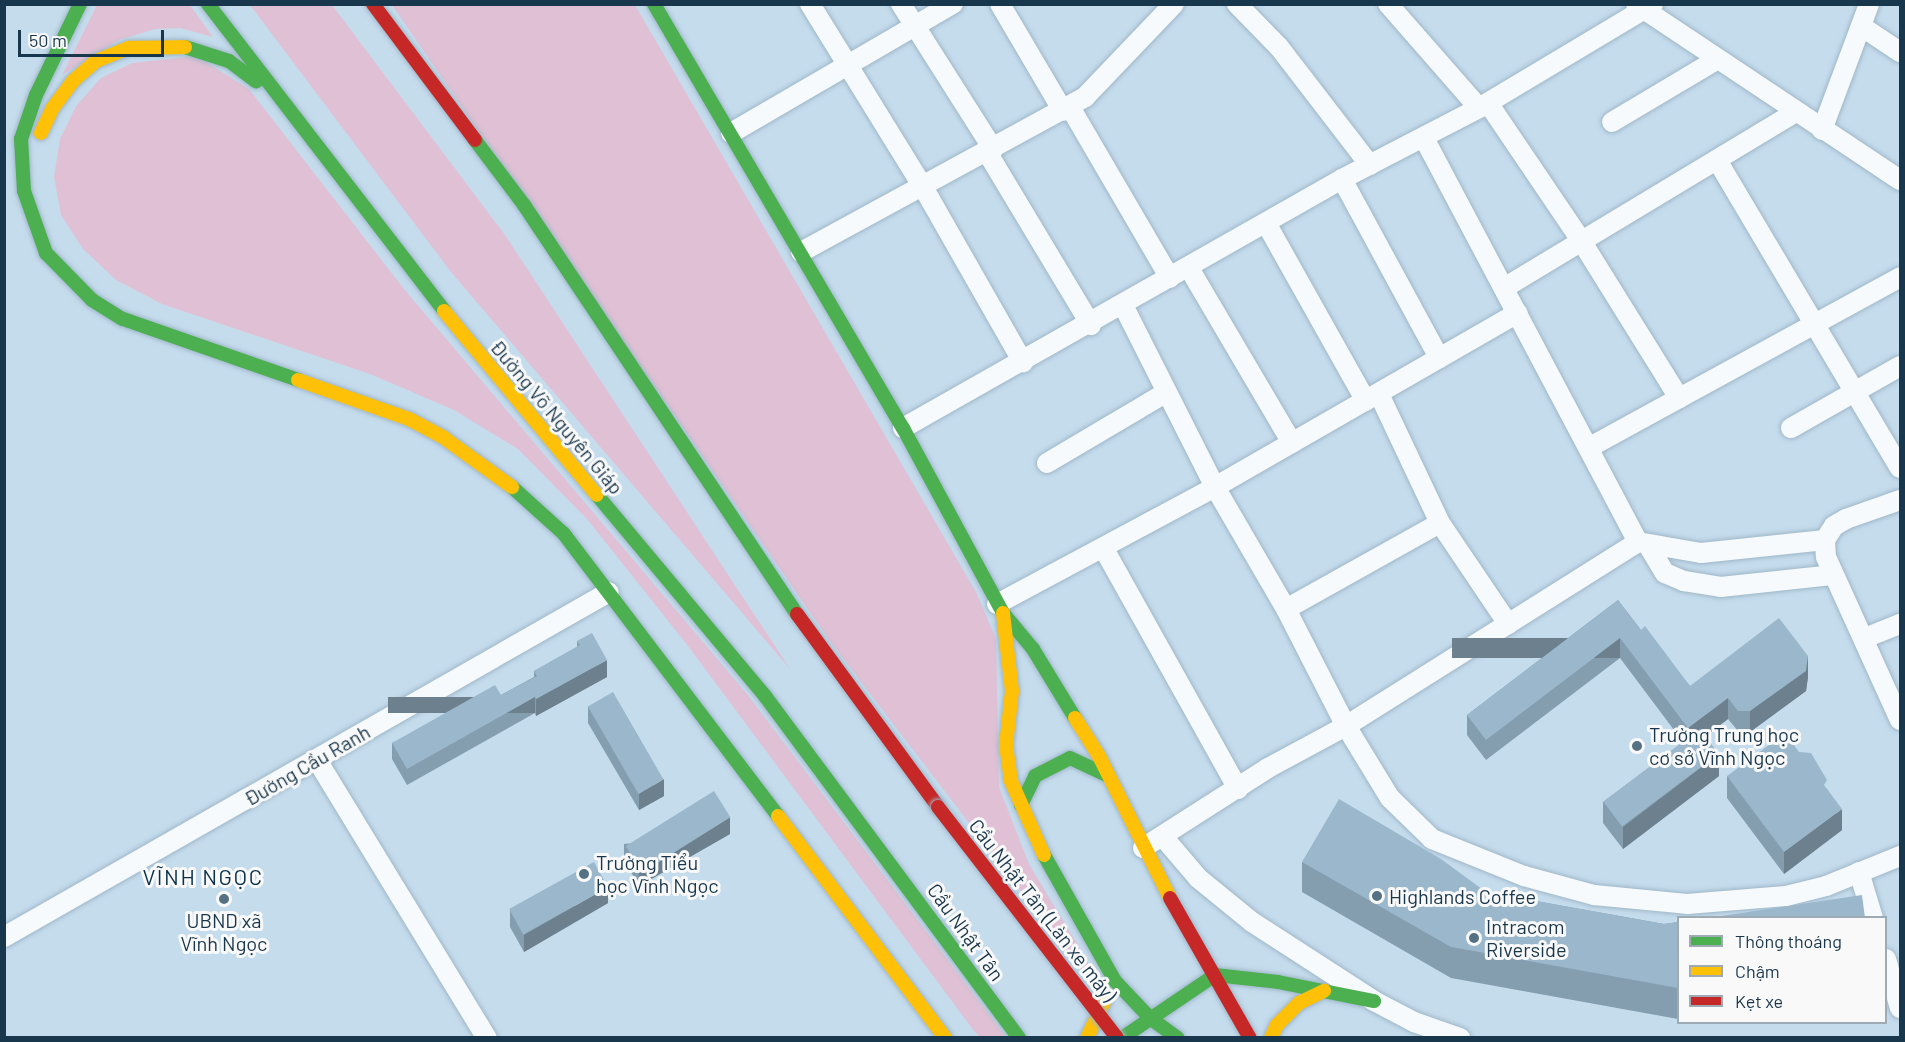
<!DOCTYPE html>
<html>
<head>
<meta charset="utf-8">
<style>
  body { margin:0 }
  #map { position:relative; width:1905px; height:1042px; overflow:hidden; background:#c5dced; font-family:Barlow,sans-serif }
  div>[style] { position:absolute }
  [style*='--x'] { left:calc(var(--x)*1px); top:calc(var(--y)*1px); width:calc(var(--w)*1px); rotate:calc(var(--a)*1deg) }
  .green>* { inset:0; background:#e0c0d4 }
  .roads { filter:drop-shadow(0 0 2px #9fb7c8) drop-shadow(0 0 2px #9fb7c8) }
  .street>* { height:20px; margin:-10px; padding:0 10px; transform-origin:10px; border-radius:10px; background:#f6fafc }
  .fast>* { height:14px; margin:-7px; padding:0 7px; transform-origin:7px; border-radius:7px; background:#4caf50 }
  .slow>* { height:14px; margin:-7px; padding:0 7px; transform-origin:7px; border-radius:7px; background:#ffc107 }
  .jam>* { height:14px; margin:-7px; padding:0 7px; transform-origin:7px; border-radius:7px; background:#c62828 }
  .bridges { filter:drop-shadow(0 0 2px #9fb7c8) drop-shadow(0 0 2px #9fb7c8) }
  .jam-bridge>* { height:14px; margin:-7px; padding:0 7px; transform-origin:7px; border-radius:7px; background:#c62828 }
  .wall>* { inset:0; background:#849daf }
  .shaded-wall>* { inset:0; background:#6c808e; transform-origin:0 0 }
  .building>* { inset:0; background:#9ab7cb; transform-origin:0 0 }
  .dots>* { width:16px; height:16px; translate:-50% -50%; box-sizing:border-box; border:3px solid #f9f9f9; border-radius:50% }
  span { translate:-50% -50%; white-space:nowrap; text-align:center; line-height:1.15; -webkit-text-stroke:6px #f9f9f9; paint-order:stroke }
  .street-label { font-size:20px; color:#19374c }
  .poi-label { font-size:20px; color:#19374c }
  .left { translate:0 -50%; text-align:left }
  .quarter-label { font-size:22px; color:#09314a; letter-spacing:1.5px }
  .frame { position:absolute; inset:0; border:6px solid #19374c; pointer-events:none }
  .legend { position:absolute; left:1677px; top:916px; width:210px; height:108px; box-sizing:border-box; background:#f9f9f9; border:2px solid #9fabb4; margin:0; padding:8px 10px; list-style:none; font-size:18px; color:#19374c }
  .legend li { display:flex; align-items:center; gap:12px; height:30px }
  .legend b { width:30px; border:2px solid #9fabb4 }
  .scale { position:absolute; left:18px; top:30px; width:146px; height:27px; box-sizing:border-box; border:3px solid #19374c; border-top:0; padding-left:8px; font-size:18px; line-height:21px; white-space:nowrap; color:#19374c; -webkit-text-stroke:4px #f9f9f9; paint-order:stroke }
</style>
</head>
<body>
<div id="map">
  <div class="green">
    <div style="clip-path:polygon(97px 5px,190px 5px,213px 37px,180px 28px,155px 29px,119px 40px,62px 75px)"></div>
    <div style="clip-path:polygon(250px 5px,332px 5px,505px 235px,790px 669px,451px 272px)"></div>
    <div style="clip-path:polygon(392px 5px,635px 5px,976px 592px,996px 639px,999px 787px,1029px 864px,1088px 962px,1088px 971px,1083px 972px,829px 640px)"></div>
    <div style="clip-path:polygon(196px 56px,249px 89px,404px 289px,747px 694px,1006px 1037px,980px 1037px,974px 1031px,688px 646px,587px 519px,518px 449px,454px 410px,370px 374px,162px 304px,116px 280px,83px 249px,61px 215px,54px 177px,60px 139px,76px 106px,101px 78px,132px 63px)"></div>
  </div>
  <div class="roads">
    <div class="street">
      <div style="--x:810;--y:4;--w:215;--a:58.3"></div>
      <div style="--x:923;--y:187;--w:202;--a:60.3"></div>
      <div style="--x:901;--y:4;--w:172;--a:57.6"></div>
      <div style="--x:1000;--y:4;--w:124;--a:59.5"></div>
      <div style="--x:1237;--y:4;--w:60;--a:45.7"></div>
      <div style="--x:1279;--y:47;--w:149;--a:52.4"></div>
      <div style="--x:1388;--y:4;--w:138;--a:48.8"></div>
      <div style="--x:1636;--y:4;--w:317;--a:33.7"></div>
      <div style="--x:1861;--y:26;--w:47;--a:33.7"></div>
      <div style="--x:1488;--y:103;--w:168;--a:55.9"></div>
      <div style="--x:1582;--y:242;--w:184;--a:58.1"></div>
      <div style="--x:1070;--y:107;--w:198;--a:59.7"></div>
      <div style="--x:1612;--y:122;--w:121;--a:-30.8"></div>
      <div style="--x:1822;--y:130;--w:134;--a:-69.5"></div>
      <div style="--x:731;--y:133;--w:257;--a:-30.2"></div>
      <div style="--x:1424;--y:138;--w:457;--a:62.1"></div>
      <div style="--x:1638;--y:542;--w:64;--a:9.9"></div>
      <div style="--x:1701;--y:553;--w:125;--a:-6"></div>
      <div style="--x:987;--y:152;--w:202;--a:59"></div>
      <div style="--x:1717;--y:160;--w:358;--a:59.3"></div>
      <div style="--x:1342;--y:179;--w:204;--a:61.5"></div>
      <div style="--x:1266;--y:223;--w:204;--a:60.7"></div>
      <div style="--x:801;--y:252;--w:324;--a:-28.6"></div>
      <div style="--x:1085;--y:97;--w:129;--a:-46.3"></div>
      <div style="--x:1189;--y:268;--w:203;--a:59.5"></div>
      <div style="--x:1504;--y:288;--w:339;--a:-31.1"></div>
      <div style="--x:1124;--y:307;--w:202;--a:63.2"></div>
      <div style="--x:1215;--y:487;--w:141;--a:59.8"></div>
      <div style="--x:1286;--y:609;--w:131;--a:62.9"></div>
      <div style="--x:1346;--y:726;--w:84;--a:58.6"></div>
      <div style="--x:1390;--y:798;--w:59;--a:44.3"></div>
      <div style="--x:1432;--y:839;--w:99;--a:21.9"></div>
      <div style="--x:1524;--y:876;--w:73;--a:15.2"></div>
      <div style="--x:1594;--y:895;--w:93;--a:5.5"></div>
      <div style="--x:1687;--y:904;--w:99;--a:-4.6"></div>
      <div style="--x:1786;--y:896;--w:41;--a:-14"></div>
      <div style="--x:1826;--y:886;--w:80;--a:-22.1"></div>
      <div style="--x:903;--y:428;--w:505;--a:-29.56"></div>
      <div style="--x:1342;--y:179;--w:154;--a:-27.4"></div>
      <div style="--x:1479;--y:108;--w:203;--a:-30.9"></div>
      <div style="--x:1791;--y:428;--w:125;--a:-29.6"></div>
      <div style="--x:1590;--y:447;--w:354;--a:-28.7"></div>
      <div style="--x:1047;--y:463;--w:139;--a:-30.6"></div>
      <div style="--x:1900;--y:500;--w:57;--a:160.6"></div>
      <div style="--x:1846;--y:519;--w:14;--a:150"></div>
      <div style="--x:1834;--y:526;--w:17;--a:123"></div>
      <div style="--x:1825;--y:540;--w:17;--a:87"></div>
      <div style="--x:1826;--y:557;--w:179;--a:65.6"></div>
      <div style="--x:1440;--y:523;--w:122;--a:56"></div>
      <div style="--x:1648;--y:545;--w:33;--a:59"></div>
      <div style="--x:1665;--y:573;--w:21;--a:23"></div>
      <div style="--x:1684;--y:581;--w:37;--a:9"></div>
      <div style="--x:1721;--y:587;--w:113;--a:-6.1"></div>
      <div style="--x:1104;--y:549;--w:275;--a:60.8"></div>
      <div style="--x:997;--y:604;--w:247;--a:-28.2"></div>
      <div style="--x:1215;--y:487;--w:349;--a:-29.9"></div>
      <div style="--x:1286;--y:609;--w:176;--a:-29.2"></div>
      <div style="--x:1440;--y:523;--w:143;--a:-115.3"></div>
      <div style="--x:1865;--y:638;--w:38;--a:-22"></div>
      <div style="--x:317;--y:760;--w:326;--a:58.6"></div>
      <div style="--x:1164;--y:838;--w:52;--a:49.6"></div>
      <div style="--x:1198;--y:878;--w:70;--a:39.2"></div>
      <div style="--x:1252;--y:922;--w:145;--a:32.9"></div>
      <div style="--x:1374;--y:1001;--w:45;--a:27.7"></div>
      <div style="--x:1414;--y:1022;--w:49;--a:19.2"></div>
      <div style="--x:1143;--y:848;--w:148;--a:-32.6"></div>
      <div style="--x:1268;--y:768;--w:89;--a:-28.3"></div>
      <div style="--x:1346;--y:726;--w:345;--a:-32.2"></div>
      <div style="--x:1859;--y:872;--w:48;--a:73.1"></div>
      <div style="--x:4;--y:937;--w:696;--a:-29.69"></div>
      <div style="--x:1886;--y:959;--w:51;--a:74.1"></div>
    </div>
    <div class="fast">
      <div style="--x:80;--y:4;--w:101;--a:115.8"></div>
      <div style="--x:36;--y:95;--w:46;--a:108.8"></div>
      <div style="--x:21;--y:139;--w:52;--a:86.7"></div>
      <div style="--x:24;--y:191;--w:66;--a:70.5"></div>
      <div style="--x:46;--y:253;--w:66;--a:45.6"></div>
      <div style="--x:92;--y:300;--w:36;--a:32"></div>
      <div style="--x:123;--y:319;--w:185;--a:19.2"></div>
      <div style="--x:208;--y:4;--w:387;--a:52.4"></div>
      <div style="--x:654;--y:4;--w:492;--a:59.6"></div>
      <div style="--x:903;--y:428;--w:210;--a:61.6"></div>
      <div style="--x:1003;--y:613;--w:47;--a:50.2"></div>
      <div style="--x:1033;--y:649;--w:81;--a:58.7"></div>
      <div style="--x:185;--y:47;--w:46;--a:17.7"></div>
      <div style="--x:229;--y:61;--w:34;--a:37"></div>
      <div style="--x:475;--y:140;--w:81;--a:53"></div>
      <div style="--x:524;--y:205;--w:492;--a:56.3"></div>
      <div style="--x:512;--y:487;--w:70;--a:42.1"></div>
      <div style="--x:564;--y:534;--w:354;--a:52.8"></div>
      <div style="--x:597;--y:495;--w:262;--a:50.1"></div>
      <div style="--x:765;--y:696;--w:426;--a:53.4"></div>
      <div style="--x:1021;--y:805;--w:32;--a:-64"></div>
      <div style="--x:1035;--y:776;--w:39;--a:-27"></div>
      <div style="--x:1070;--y:758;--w:43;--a:24.8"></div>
      <div style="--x:1044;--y:855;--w:145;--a:60.6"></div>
      <div style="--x:1115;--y:981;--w:51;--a:46.6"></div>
      <div style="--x:1150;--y:1018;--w:34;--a:36"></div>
      <div style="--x:1122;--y:1038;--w:112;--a:-34.1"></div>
      <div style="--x:1215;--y:975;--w:63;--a:6.3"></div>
      <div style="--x:1278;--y:982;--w:98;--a:11.2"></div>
    </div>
    <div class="slow">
      <div style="--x:41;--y:133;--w:26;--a:-65"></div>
      <div style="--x:52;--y:109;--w:35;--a:-53"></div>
      <div style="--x:73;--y:81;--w:30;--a:-41"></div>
      <div style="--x:96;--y:61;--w:35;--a:-22"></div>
      <div style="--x:129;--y:48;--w:56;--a:-1"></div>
      <div style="--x:444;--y:311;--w:239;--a:50.3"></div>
      <div style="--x:298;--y:380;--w:118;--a:19.4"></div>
      <div style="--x:409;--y:419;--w:40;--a:28"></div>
      <div style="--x:444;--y:438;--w:84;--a:35.8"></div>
      <div style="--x:1003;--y:613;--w:79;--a:83.4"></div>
      <div style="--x:1012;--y:691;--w:54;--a:96.3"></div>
      <div style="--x:1006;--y:745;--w:36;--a:82"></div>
      <div style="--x:1011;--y:781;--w:81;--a:66"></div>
      <div style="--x:1075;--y:718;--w:45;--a:57.7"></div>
      <div style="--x:1099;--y:756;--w:159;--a:63.4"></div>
      <div style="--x:778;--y:816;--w:278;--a:53"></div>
      <div style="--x:1087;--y:1038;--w:44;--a:-64.6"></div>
      <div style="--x:1271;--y:1038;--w:14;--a:-65"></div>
      <div style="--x:1277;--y:1025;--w:31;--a:-45"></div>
      <div style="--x:1299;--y:1003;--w:28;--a:-26"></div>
    </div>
    <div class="jam">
      <div style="--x:373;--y:4;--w:170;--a:53.1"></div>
      <div style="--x:797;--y:614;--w:239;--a:53.8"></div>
      <div style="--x:1170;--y:898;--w:161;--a:60.3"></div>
    </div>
  </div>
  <div class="bridges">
    <div class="jam-bridge">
      <div style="--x:938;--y:807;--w:292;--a:52.2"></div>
    </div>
  </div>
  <div class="wall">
    <div style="clip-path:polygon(1618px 600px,1641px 630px,1690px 686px,1808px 677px,1806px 691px,1750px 732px,1738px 731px,1728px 719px,1705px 736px,1719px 776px,1623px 849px,1603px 823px,1603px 802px,1683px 742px,1620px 658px,1486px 760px,1467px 735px,1467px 715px)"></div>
    <div style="clip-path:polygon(577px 641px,607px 677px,536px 716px,535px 713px,407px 785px,392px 759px,392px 743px,501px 695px,534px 677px,534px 671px,577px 647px)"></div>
    <div style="clip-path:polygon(588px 706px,664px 796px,639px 810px,588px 723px)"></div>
    <div style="clip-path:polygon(1727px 776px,1827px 789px,1842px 830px,1784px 874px,1727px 798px)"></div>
    <div style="clip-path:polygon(730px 834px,639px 886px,624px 860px,624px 844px)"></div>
    <div style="clip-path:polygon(1302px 862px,1486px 892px,1664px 924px,1678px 922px,1678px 1019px,1451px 978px,1302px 892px)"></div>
    <div style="clip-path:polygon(608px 903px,524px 952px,510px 927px,510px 911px)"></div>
  </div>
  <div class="shaded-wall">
    <div style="left:1620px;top:638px;width:20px;height:168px;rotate:90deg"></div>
    <div style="clip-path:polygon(1808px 656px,1808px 677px,1806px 691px,1750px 732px,1750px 711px)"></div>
    <div style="clip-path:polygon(607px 660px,607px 677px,536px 716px,536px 699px)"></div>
    <div style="left:535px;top:697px;width:16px;height:147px;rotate:90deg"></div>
    <div style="clip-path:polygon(1728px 698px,1728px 719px,1688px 749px,1688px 728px)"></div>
    <div style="clip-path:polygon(1719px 754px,1719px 776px,1623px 849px,1623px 827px)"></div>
    <div style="clip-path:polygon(664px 779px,664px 796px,639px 810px,639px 794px)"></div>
    <div style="clip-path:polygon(1842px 809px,1842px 830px,1784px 874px,1784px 852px)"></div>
    <div style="clip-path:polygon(730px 817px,730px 834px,639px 886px,639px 870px)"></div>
    <div style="clip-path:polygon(608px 887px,608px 903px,524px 952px,524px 935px)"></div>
  </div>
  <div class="building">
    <div style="clip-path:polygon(1618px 600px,1641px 630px,1645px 626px,1690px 686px,1779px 618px,1808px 656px,1806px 671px,1750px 711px,1738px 711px,1728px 698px,1688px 728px,1620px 638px,1486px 740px,1467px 715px)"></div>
    <div style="clip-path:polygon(592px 633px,607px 660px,536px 699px,535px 697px,407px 769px,392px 743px,495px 685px,501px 695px,537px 676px,534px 671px,580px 645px,577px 641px)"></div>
    <div style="left:613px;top:692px;width:101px;height:29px;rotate:60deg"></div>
    <div style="left:1700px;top:729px;width:31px;height:121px;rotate:53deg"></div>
    <div style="clip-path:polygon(1785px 733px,1799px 752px,1811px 753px,1827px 780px,1824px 785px,1842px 809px,1784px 852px,1727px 776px)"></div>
    <div style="left:714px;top:791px;width:31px;height:104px;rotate:58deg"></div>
    <div style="clip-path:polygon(1339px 799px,1441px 859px,1486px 892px,1664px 924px,1678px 922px,1678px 988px,1451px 947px,1302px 862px)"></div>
    <div style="left:594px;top:862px;width:29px;height:97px;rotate:61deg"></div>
    <div style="clip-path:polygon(1862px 895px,1865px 918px,1708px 918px)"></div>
  </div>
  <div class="dots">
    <div style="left:1637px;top:746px;background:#557184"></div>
    <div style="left:584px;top:874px;background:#557184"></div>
    <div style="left:1377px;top:896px;background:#557184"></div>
    <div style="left:224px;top:899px;background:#557184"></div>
    <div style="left:1474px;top:938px;background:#557184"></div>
  </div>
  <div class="street-label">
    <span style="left:557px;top:417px;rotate:50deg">Đường Võ Nguyên Giáp</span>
    <span style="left:307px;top:765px;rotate:-30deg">Đường Cầu Ranh</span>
    <span style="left:1043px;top:910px;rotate:52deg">Cầu Nhật Tân (Làn xe máy)</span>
    <span style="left:966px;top:932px;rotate:54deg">Cầu Nhật Tân</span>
  </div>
  <div class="poi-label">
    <span class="left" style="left:1649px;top:746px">Trường Trung học<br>cơ sở Vĩnh Ngọc</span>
    <span class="left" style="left:596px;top:874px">Trường Tiểu<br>học Vĩnh Ngọc</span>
    <span class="left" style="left:1389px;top:896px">Highlands Coffee</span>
    <span style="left:224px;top:932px">UBND xã<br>Vĩnh Ngọc</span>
    <span class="left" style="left:1486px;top:938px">Intracom<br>Riverside</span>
  </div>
  <div class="quarter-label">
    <span style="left:203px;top:877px">VĨNH NGỌC</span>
  </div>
  <div class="frame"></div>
  <ul class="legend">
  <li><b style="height:8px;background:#4caf50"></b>Thông thoáng</li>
  <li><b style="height:8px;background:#ffc107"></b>Chậm</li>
  <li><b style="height:8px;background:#c62828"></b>Kẹt xe</li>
  </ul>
  <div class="scale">50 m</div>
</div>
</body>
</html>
